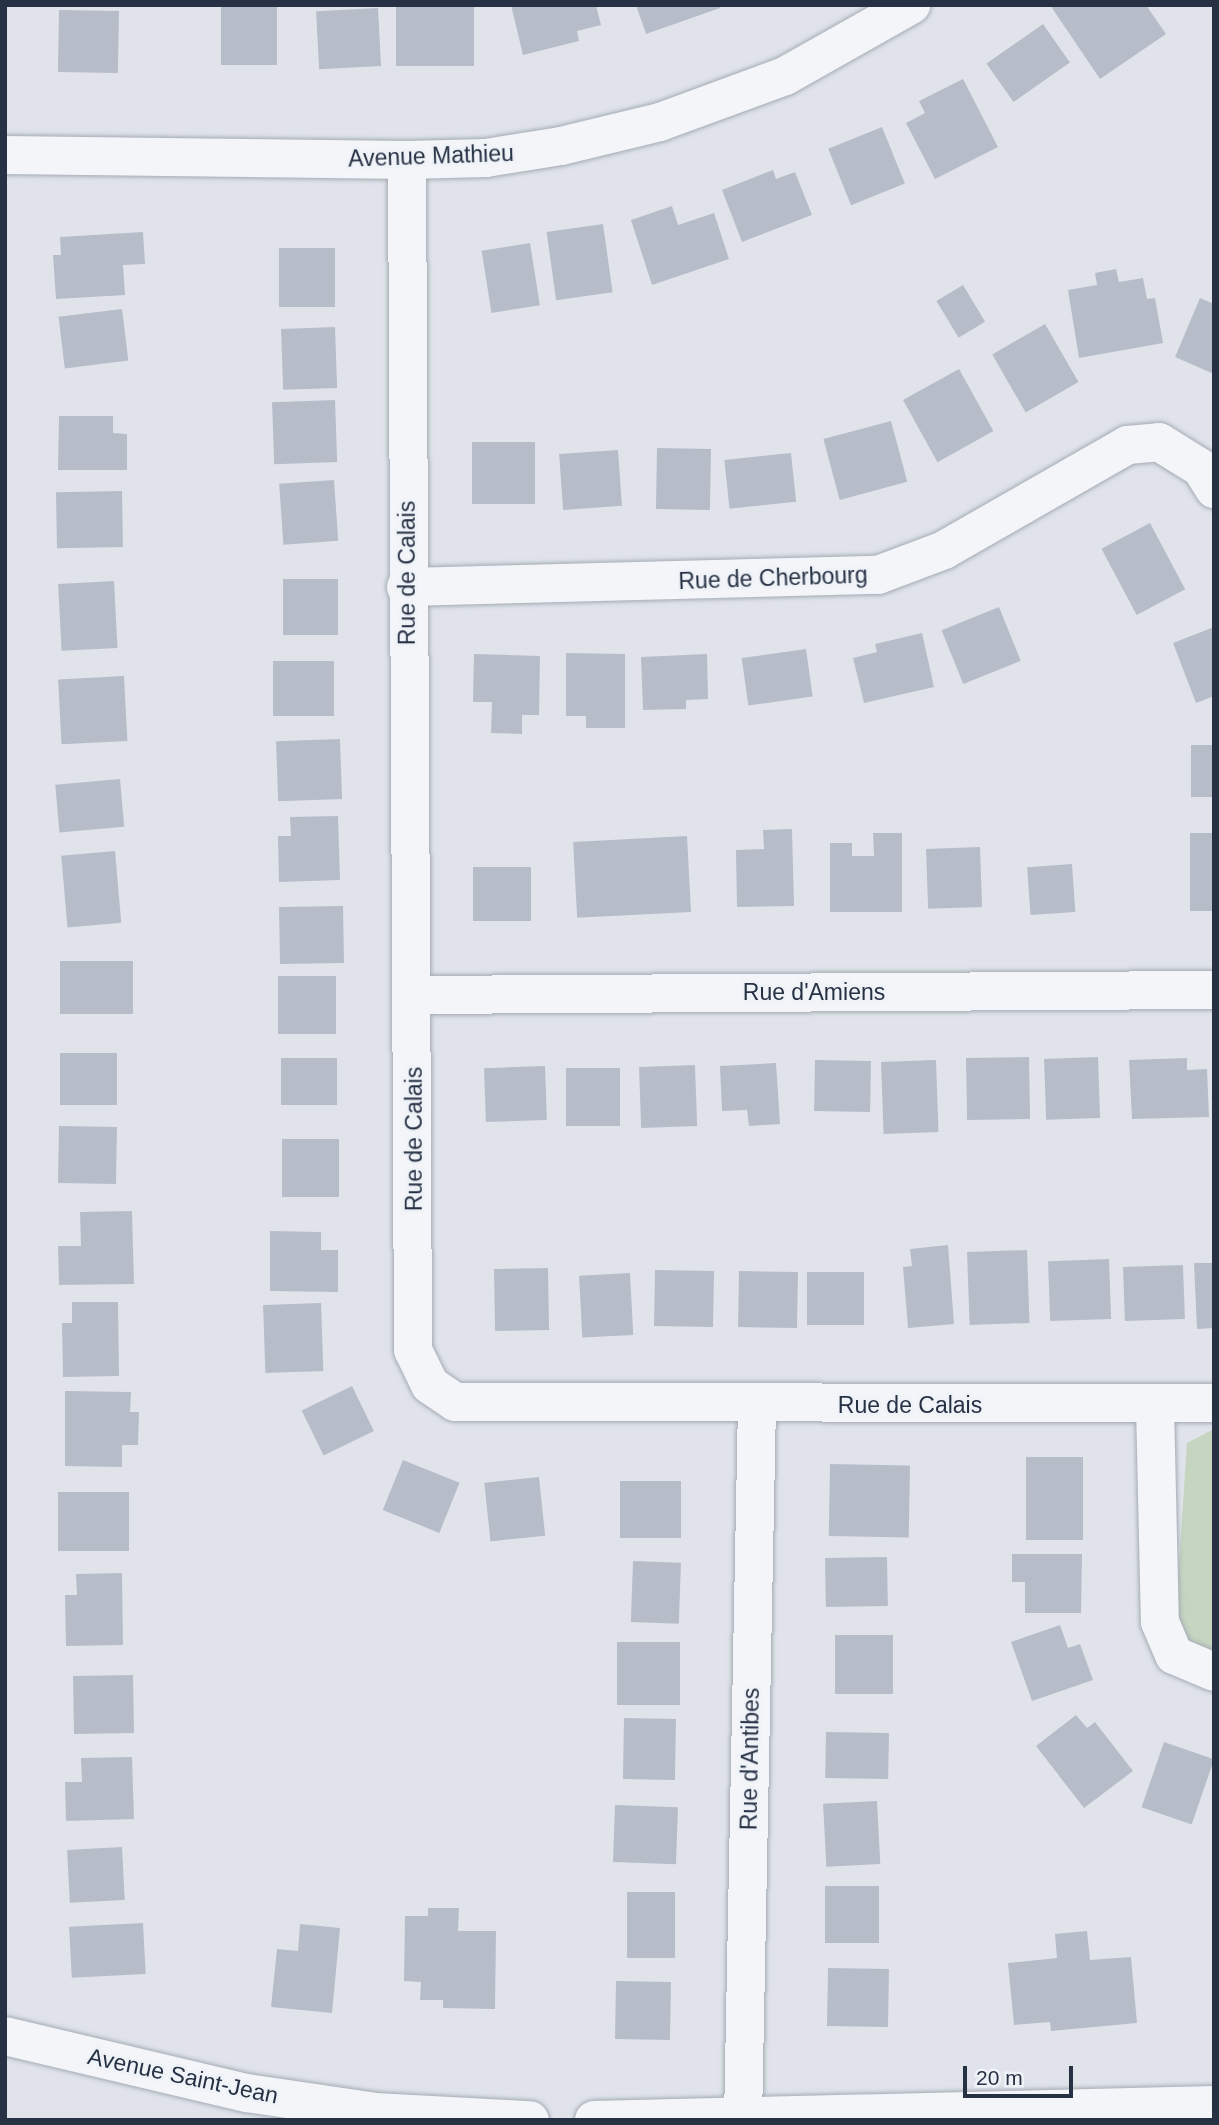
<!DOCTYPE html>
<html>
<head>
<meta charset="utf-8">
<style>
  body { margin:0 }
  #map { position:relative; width:1219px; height:2125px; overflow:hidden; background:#e0e4ea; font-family:Helvetica,sans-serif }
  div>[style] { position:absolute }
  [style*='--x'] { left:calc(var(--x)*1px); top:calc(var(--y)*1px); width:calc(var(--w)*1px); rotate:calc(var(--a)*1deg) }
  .green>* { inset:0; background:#c5d5c0 }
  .building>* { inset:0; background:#b6bdc9; transform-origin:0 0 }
  .roads { filter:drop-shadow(0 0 2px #a4abb5) drop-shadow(0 0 2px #a4abb5) }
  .minor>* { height:38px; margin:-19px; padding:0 19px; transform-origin:19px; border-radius:19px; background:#f3f5f8 }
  span { translate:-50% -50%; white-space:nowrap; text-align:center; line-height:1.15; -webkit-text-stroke:6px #eff3f8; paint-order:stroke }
  .street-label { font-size:23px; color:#263144 }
  .frame { position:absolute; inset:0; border:7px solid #263144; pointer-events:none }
  .scale { position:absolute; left:963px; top:2066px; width:110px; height:32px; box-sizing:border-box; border:4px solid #263144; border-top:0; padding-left:9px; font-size:21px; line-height:24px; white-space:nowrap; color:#263144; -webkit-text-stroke:5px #eff3f8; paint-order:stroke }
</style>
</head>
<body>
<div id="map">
  <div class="green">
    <div style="clip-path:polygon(1214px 1429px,1214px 1655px,1188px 1640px,1176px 1610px,1187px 1443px)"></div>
  </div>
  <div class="building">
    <div style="left:221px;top:5px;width:56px;height:60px"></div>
    <div style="left:396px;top:5px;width:78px;height:61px"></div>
    <div style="clip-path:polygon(511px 5px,596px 5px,601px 25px,577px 31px,579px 41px,523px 55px)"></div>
    <div style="clip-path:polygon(636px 5px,719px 5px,720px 8px,646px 34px)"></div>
    <div style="clip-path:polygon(1050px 5px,1146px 5px,1166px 34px,1100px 79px)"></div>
    <div style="left:378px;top:8px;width:58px;height:62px;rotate:87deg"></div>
    <div style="left:59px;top:10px;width:60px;height:62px;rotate:1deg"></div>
    <div style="left:1043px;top:24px;width:47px;height:69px;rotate:55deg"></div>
    <div style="clip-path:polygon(963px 79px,998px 147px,935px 179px,906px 123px,925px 113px,919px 101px)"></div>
    <div style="left:882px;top:127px;width:61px;height:58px;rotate:68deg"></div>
    <div style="clip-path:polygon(773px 170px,776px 179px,795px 172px,812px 215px,742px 242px,722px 190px)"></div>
    <div style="clip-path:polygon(672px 206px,678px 225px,714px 213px,729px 259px,652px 285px,631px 220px)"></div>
    <div style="left:603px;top:224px;width:69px;height:57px;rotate:82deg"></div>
    <div style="clip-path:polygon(143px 232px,145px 264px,123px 265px,125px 295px,56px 299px,53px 255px,61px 255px,60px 237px)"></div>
    <div style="left:530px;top:243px;width:63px;height:49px;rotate:81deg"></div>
    <div style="left:335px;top:248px;width:59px;height:56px;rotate:90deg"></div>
    <div style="clip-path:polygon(1116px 269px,1119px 282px,1143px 278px,1147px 299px,1155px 298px,1163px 343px,1079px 358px,1068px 290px,1097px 285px,1095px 273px)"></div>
    <div style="left:963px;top:285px;width:43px;height:31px;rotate:59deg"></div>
    <div style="clip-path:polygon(1200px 298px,1214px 304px,1214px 374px,1175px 357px)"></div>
    <div style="left:122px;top:309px;width:52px;height:64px;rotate:83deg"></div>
    <div style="left:1045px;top:324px;width:67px;height:61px;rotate:60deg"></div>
    <div style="left:335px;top:327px;width:61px;height:54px;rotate:88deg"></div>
    <div style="left:959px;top:369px;width:71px;height:64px;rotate:61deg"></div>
    <div style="left:335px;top:400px;width:62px;height:63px;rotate:88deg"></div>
    <div style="clip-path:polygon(59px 416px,113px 416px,113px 433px,127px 434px,127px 470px,58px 470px)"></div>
    <div style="left:891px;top:421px;width:63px;height:70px;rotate:75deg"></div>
    <div style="left:472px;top:442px;width:63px;height:62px"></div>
    <div style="left:657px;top:448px;width:54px;height:61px;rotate:1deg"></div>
    <div style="left:618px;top:450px;width:56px;height:59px;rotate:86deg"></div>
    <div style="left:791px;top:453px;width:49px;height:67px;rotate:84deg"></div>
    <div style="left:334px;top:480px;width:61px;height:55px;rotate:86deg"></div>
    <div style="left:122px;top:491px;width:56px;height:66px;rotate:89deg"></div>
    <div style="left:1150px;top:523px;width:75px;height:55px;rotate:62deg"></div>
    <div style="left:283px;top:579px;width:55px;height:56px"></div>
    <div style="left:114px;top:581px;width:67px;height:56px;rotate:87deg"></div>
    <div style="left:999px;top:607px;width:58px;height:62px;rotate:68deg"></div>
    <div style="clip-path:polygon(1214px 627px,1214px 696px,1196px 703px,1173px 643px)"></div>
    <div style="clip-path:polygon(922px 633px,934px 687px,864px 703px,853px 658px,877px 652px,875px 644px)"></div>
    <div style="left:806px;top:649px;width:48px;height:65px;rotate:82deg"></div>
    <div style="clip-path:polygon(566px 653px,625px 654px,625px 728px,586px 728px,586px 716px,566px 716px)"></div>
    <div style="clip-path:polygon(474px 654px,540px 656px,539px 715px,522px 715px,522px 734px,491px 733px,492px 702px,473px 702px)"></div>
    <div style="clip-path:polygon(707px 654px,708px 699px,686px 700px,686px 709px,643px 710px,641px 657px)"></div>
    <div style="left:273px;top:661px;width:61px;height:55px"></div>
    <div style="left:124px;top:676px;width:65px;height:66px;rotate:87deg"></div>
    <div style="left:340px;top:739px;width:60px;height:64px;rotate:88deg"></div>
    <div style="left:1191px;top:745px;width:23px;height:52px"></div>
    <div style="left:120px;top:779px;width:48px;height:65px;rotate:85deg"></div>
    <div style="clip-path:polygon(338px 816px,340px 880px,279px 882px,278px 836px,291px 836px,290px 817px)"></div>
    <div style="clip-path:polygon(792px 829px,794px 906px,737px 907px,736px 850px,764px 849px,763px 830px)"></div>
    <div style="clip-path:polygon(873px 833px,902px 833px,902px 912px,830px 912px,830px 843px,852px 843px,852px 856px,874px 856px)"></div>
    <div style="left:1190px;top:833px;width:24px;height:78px"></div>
    <div style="left:687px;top:836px;width:76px;height:114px;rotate:87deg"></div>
    <div style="left:980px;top:847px;width:60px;height:54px;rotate:88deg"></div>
    <div style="left:115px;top:851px;width:72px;height:54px;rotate:85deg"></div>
    <div style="left:1072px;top:864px;width:48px;height:45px;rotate:86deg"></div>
    <div style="left:473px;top:867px;width:58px;height:54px"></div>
    <div style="left:343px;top:906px;width:57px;height:64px;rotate:89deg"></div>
    <div style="left:133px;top:961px;width:53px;height:73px;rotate:90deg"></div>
    <div style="left:278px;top:976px;width:58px;height:58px"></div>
    <div style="left:60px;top:1053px;width:57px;height:52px"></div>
    <div style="left:1029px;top:1057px;width:62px;height:63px;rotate:89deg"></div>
    <div style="left:1098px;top:1057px;width:61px;height:54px;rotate:88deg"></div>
    <div style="left:281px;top:1058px;width:56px;height:47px"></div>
    <div style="clip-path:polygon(1187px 1058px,1187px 1070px,1207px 1069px,1209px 1117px,1132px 1119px,1129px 1060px)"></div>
    <div style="left:815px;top:1060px;width:56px;height:51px;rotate:1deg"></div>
    <div style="left:936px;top:1060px;width:72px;height:55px;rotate:88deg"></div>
    <div style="clip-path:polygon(776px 1063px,780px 1124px,749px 1126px,747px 1110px,722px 1111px,720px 1066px)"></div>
    <div style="left:695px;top:1065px;width:61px;height:56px;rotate:88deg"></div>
    <div style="left:545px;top:1066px;width:54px;height:61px;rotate:88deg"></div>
    <div style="left:566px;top:1068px;width:54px;height:58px"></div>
    <div style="left:59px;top:1126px;width:58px;height:57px;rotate:1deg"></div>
    <div style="left:282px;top:1139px;width:57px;height:58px"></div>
    <div style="clip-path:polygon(132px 1211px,134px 1284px,59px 1285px,58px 1246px,81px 1246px,80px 1212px)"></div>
    <div style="clip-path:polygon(270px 1231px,321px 1232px,321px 1250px,338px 1250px,338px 1292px,270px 1291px)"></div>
    <div style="clip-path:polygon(948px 1245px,954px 1324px,908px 1328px,903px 1267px,912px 1266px,910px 1249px)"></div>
    <div style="left:1027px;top:1250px;width:73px;height:60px;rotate:88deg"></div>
    <div style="left:1109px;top:1259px;width:60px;height:61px;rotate:88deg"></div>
    <div style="clip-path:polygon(1194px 1263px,1214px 1263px,1214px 1328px,1197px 1329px)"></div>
    <div style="left:1183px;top:1265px;width:54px;height:60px;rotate:88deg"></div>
    <div style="left:548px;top:1268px;width:62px;height:54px;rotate:89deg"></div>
    <div style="left:655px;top:1270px;width:59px;height:56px;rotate:1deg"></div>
    <div style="left:739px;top:1271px;width:59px;height:56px;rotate:1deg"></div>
    <div style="left:807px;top:1272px;width:57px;height:53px"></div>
    <div style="left:630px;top:1273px;width:62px;height:51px;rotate:87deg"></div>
    <div style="clip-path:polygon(72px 1302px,118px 1302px,119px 1376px,63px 1377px,62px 1323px,72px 1323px)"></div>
    <div style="left:321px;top:1303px;width:68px;height:58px;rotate:88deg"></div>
    <div style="left:352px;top:1386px;width:50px;height:56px;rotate:64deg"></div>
    <div style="clip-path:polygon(65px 1391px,131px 1392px,130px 1412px,139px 1412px,138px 1445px,122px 1445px,122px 1467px,65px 1466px)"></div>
    <div style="left:1026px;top:1457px;width:57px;height:83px"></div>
    <div style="left:403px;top:1460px;width:61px;height:54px;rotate:22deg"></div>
    <div style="left:830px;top:1464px;width:80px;height:72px;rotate:1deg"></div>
    <div style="left:539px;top:1477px;width:59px;height:55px;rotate:84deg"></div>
    <div style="left:681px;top:1481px;width:57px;height:61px;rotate:90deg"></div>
    <div style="left:58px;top:1492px;width:71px;height:59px"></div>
    <div style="clip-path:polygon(1012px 1554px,1082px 1554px,1081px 1613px,1025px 1613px,1025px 1582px,1012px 1582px)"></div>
    <div style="left:887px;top:1557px;width:49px;height:62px;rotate:89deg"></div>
    <div style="left:633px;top:1561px;width:48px;height:61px;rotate:2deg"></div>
    <div style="clip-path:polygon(122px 1573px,123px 1645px,66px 1646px,65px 1595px,77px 1595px,76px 1574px)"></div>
    <div style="clip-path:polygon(1060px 1625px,1068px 1648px,1080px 1644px,1093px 1680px,1032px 1701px,1011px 1642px)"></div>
    <div style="left:835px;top:1635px;width:58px;height:59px"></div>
    <div style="left:617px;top:1642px;width:63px;height:63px"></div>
    <div style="left:133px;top:1675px;width:58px;height:60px;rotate:89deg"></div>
    <div style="clip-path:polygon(1076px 1715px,1087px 1728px,1095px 1722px,1133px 1771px,1084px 1808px,1036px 1746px)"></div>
    <div style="left:624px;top:1718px;width:52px;height:61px;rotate:1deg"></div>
    <div style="left:826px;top:1732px;width:63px;height:46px;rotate:1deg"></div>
    <div style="left:1164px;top:1742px;width:53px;height:69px;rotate:19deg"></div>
    <div style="clip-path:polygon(132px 1757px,134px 1819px,66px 1821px,65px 1782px,82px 1782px,81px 1758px)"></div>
    <div style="left:877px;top:1801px;width:63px;height:54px;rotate:87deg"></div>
    <div style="left:615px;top:1805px;width:63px;height:57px;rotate:2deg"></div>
    <div style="left:122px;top:1847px;width:53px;height:55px;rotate:87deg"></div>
    <div style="left:825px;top:1886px;width:54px;height:57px"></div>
    <div style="left:627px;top:1892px;width:48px;height:66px"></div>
    <div style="clip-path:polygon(428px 1908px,459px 1908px,458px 1931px,496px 1931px,495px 2009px,443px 2008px,443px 2000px,420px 2000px,421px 1982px,404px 1981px,405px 1916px,428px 1916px)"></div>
    <div style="left:143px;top:1923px;width:51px;height:74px;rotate:87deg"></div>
    <div style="clip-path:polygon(300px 1924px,340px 1928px,332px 2013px,271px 2007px,277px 1949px,298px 1951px)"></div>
    <div style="clip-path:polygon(1087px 1931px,1090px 1960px,1131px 1957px,1137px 2023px,1051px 2031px,1050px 2022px,1014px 2025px,1008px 1963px,1057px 1958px,1055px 1934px)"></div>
    <div style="left:828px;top:1968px;width:61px;height:58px;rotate:1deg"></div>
    <div style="left:616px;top:1981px;width:55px;height:58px;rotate:1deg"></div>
  </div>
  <div class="roads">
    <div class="minor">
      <div style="--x:5;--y:155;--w:402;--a:0.7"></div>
      <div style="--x:407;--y:160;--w:79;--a:-1.5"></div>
      <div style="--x:486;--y:158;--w:76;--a:-9.1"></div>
      <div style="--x:561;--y:146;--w:102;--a:-13.6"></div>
      <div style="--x:660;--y:122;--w:133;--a:-20.2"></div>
      <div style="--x:785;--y:76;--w:145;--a:-29.4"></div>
      <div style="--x:407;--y:160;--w:1190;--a:89.71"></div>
      <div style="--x:413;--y:1350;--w:39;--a:64"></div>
      <div style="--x:430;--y:1385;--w:30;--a:34"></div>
      <div style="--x:455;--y:1402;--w:759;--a:0.08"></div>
      <div style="--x:406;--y:587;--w:472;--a:-1.5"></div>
      <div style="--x:878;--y:575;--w:71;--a:-20.7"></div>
      <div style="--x:944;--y:550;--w:211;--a:-29.8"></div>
      <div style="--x:1127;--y:445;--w:32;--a:-5"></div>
      <div style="--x:1159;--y:442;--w:49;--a:31.8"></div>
      <div style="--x:1201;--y:468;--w:25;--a:58"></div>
      <div style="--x:414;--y:995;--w:800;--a:-0.36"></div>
      <div style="--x:1155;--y:1406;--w:216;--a:88.7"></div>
      <div style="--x:1160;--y:1622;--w:36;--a:67"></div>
      <div style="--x:1174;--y:1655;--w:43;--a:23"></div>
      <div style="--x:5;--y:2036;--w:249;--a:13.3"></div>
      <div style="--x:247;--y:2093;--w:129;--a:8.4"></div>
      <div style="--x:375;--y:2112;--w:155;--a:3"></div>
      <div style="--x:594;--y:2120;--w:620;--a:-1.39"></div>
      <div style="--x:743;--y:2120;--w:716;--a:-88.88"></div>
    </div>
  </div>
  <div class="street-label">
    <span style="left:431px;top:156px;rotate:-2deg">Avenue Mathieu</span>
    <span style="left:407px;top:573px;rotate:-90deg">Rue de Calais</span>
    <span style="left:773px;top:578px;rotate:-2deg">Rue de Cherbourg</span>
    <span style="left:814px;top:992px">Rue d'Amiens</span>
    <span style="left:414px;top:1139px;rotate:-90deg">Rue de Calais</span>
    <span style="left:910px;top:1405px">Rue de Calais</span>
    <span style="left:750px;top:1759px;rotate:-89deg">Rue d'Antibes</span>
    <span style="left:183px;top:2076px;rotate:12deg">Avenue Saint-Jean</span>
  </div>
  <div class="frame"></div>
  <div class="scale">20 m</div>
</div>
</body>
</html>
